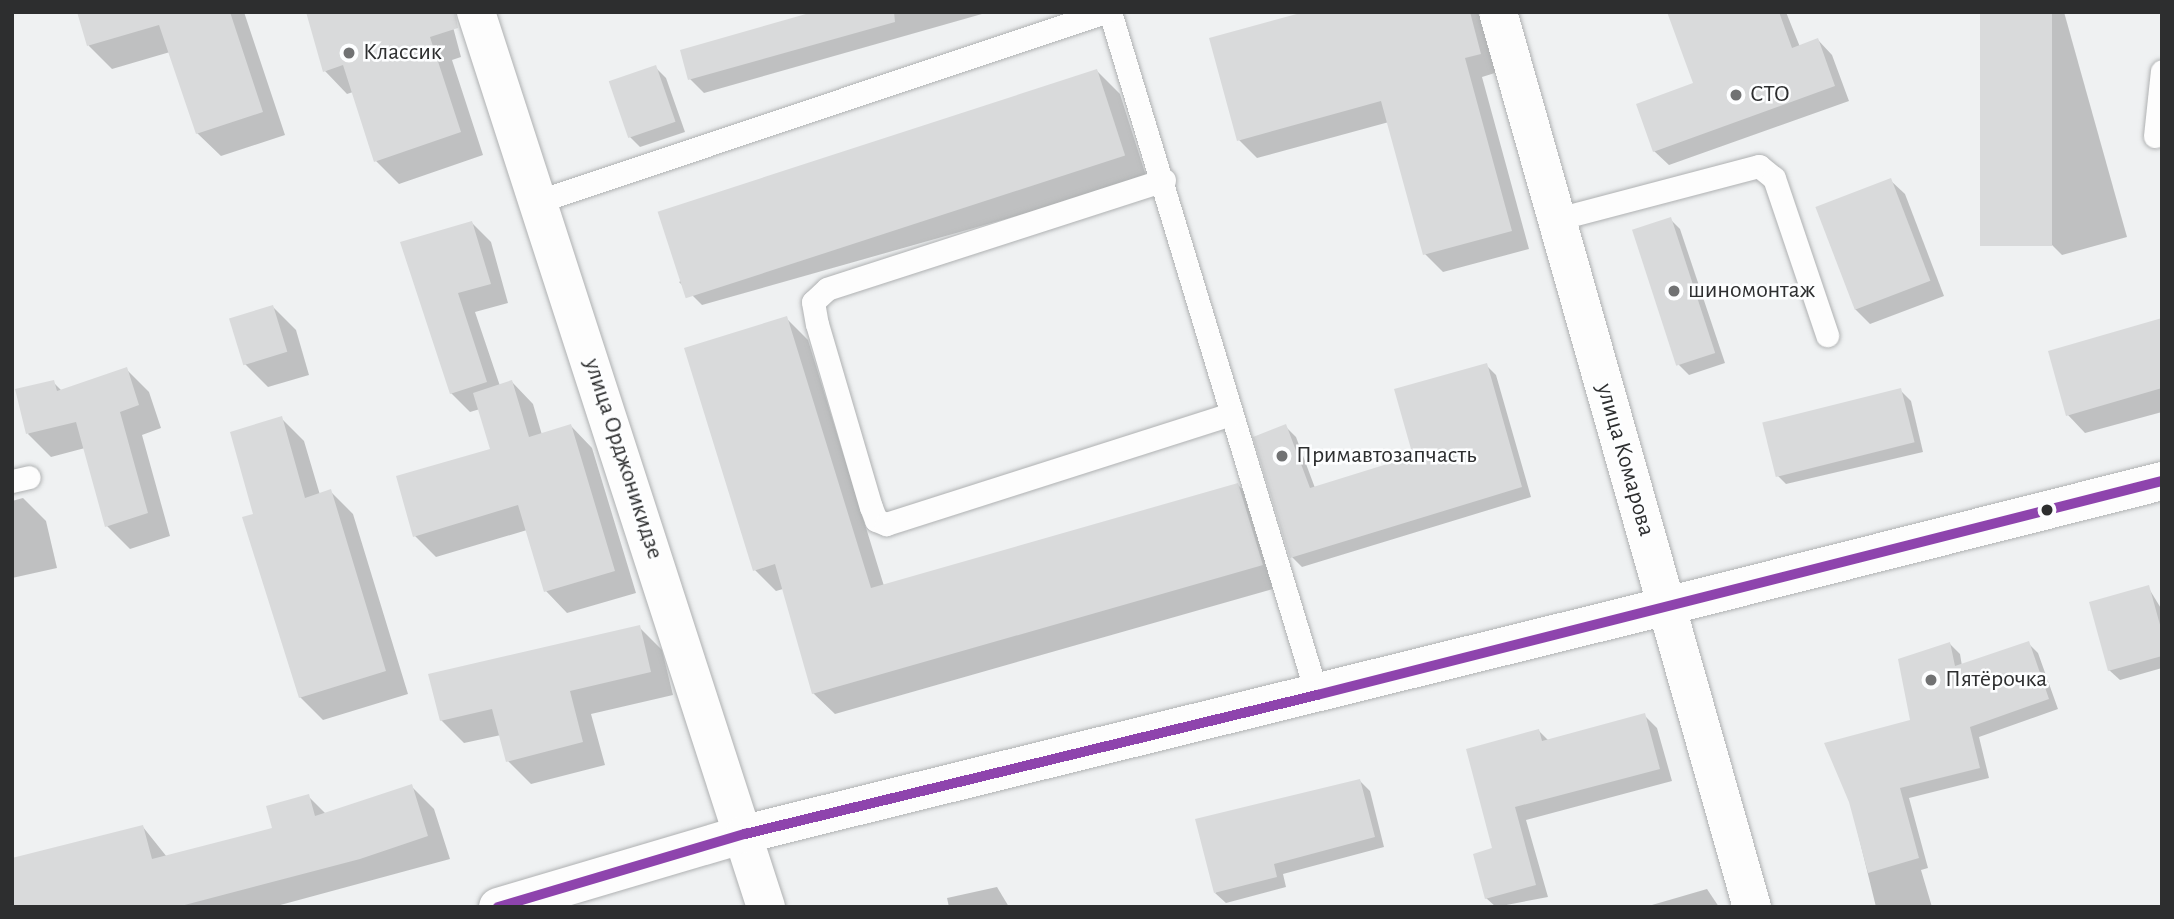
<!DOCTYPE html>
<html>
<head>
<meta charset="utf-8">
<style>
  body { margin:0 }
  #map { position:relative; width:2174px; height:919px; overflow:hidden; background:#eff1f2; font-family:"Alegreya Sans",sans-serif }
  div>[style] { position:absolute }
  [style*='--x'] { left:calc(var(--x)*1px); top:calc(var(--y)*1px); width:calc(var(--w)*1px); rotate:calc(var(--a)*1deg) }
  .shadow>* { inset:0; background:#0003 }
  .building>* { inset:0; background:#d9dadb; transform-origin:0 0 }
  .roads { filter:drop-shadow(0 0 2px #afb1b2) drop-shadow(0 0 2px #afb1b2) }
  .lane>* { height:23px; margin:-11.5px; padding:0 11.5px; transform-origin:11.5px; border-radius:11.5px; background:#fdfdfd }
  .street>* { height:38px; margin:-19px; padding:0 19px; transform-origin:19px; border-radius:19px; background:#fdfdfd }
  .secondary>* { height:38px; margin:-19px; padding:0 19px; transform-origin:19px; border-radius:19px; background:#fdfdfd }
  .highway>* { height:38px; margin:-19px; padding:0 19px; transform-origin:19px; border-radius:19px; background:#fdfdfd }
  .bus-1>* { height:10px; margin:-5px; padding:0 5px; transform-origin:5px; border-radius:5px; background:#8e44ad }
  .dots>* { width:19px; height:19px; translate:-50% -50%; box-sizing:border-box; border:4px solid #fdfeff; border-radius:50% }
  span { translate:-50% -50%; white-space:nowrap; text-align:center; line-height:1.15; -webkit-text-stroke:5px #fdfeff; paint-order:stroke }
  .poi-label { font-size:24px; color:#2d2e2f }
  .left { translate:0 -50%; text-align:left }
  .street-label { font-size:24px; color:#2d2e2f }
  .frame { position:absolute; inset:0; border:14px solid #2d2e2f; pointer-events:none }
</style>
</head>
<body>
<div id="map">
  <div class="shadow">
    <div style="clip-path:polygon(79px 12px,244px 12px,285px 135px,221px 156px,197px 133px,170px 52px,112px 69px,89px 46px)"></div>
    <div style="clip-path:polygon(449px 12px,461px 57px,452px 60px,483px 155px,399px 184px,376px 161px,353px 92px,347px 94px,325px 71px)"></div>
    <div style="clip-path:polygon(819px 12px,989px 12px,704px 93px,690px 79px)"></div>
    <div style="clip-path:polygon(1310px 12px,1476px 12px,1484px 20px,1498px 72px,1482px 77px,1529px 249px,1443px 272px,1425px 254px,1389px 122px,1257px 158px,1239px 140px)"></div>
    <div style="clip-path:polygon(1669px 12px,1786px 12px,1800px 47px,1818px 40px,1832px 55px,1849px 101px,1669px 165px,1654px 151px,1695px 84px)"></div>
    <div style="clip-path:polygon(1982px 12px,2064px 12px,2127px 237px,2062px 255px,2044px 237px)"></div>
    <div style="clip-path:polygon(655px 67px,666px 78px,685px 132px,640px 147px,630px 137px)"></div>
    <div style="clip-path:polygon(1097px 71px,1120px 94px,1147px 179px,702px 305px,679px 282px)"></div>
    <div style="clip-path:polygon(1890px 180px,1905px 194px,1944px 296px,1870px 324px,1855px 309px)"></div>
    <div style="clip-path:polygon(1670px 219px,1680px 229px,1725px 363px,1689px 375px,1679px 365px)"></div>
    <div style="clip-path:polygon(472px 223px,491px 242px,508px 303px,475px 312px,500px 386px,512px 382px,533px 404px,542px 435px,571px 426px,592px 448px,636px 593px,567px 613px,546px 591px,527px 530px,436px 557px,415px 536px,492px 450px,480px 409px,470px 412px,451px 393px,403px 243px)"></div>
    <div style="clip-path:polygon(273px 307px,296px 330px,309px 375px,268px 387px,245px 364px)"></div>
    <div style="clip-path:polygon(786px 318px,808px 340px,884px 586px,1238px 485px,1259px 506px,1283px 586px,835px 714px,813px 693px,783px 589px,776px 591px,755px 570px)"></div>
    <div style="clip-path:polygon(2162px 320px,2162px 412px,2085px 433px,2068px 415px)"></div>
    <div style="clip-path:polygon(1486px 365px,1496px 375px,1531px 497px,1302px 567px,1292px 557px,1286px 427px,1296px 437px,1315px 488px,1415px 457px)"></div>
    <div style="clip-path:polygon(126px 369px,149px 392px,161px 428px,142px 435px,170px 536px,130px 549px,107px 526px,85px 448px,51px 457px,28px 434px,53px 382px,62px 391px)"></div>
    <div style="clip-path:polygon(1900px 390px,1911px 401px,1923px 452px,1786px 484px,1776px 474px)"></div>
    <div style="clip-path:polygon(281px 418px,304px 441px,320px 495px,330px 491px,353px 514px,408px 694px,323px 720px,300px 697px)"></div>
    <div style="clip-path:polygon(23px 498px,46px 521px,57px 568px,12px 578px,12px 501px)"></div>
    <div style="clip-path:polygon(2148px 587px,2162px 610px,2162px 668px,2120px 680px,2109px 670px)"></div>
    <div style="clip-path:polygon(639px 627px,662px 650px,673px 695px,591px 714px,605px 765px,531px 784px,508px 761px,501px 735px,464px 743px,441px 720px)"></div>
    <div style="clip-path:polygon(2028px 643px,2038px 653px,2058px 709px,1979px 737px,1989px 778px,1909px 798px,1928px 868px,1921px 870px,1932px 907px,1876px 907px,1850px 801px,1912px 721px,1950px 644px,1960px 654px,1962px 666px)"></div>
    <div style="clip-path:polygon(1644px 715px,1657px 728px,1672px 781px,1526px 820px,1548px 897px,1496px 907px,1486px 898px,1494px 850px,1539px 731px,1549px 741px)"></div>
    <div style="clip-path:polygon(1360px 781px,1370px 791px,1384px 847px,1283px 874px,1286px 887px,1226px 903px,1215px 893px)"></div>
    <div style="clip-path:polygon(411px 786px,434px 809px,450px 859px,273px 907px,12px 907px,143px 827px,167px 857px,274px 829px,308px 796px,326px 814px)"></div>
    <div style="clip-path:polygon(997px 887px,1009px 907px,949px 907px,947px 898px)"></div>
    <div style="clip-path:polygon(1707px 889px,1719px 907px,1652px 907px,1652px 905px)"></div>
  </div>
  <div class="building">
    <div style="clip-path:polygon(77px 12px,230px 12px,263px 112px,196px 134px,159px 25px,87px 46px)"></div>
    <div style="clip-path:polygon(306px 12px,455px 12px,458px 28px,430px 37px,461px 132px,374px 162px,343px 65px,323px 72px)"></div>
    <div style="clip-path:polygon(813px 12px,894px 12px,895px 22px,688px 80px,680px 50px)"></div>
    <div style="clip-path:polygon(1304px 12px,1470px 12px,1481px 54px,1465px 58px,1512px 231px,1423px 255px,1381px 101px,1237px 141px,1209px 38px)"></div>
    <div style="clip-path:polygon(1667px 12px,1779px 12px,1792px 48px,1818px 38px,1835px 86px,1653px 152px,1636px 104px,1693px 83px)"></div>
    <div style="left:1980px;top:12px;width:72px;height:234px"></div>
    <div style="left:656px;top:65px;width:60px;height:50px;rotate:71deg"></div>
    <div style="left:1097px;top:69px;width:91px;height:462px;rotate:72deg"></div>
    <div style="left:1891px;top:178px;width:110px;height:81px;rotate:69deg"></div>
    <div style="left:1671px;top:217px;width:143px;height:41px;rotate:72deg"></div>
    <div style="clip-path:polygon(472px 221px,491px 284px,458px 293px,487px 382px,450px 394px,400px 242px)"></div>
    <div style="left:273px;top:305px;width:49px;height:46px;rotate:73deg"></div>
    <div style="clip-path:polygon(787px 316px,871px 588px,1238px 483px,1263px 565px,812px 694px,775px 564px,753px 571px,684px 348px)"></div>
    <div style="clip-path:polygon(2162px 318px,2162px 388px,2066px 416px,2048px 351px)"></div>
    <div style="clip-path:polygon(1487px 363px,1522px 487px,1290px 558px,1253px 437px,1286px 424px,1310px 488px,1413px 456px,1394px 389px)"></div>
    <div style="clip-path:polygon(127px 367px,139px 405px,120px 412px,148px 513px,105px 527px,76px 422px,26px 434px,15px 389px,54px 380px,57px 391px)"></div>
    <div style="clip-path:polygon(512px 380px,529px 437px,571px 424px,615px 571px,544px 592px,518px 505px,413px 537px,396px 476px,490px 449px,473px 393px)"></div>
    <div style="left:1901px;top:388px;width:56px;height:143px;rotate:76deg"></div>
    <div style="clip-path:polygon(282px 416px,305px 498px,331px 489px,386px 671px,299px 698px,242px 517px,253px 514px,230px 432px)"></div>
    <div style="clip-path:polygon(2149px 585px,2162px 632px,2162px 656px,2108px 671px,2089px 602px)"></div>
    <div style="clip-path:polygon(640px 625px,651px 672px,570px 691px,583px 742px,506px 762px,492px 709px,440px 721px,428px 674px)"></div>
    <div style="clip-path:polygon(2029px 641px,2049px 699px,1970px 727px,1980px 768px,1900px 788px,1919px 858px,1868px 873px,1849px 802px,1824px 743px,1910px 720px,1898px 659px,1950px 642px,1955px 666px)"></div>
    <div style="clip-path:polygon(1645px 713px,1660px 769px,1515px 807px,1536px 885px,1485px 899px,1473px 854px,1492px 848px,1466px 749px,1539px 729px,1542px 741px)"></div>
    <div style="clip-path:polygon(1360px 779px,1375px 837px,1274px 864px,1277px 877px,1214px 893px,1195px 819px)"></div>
    <div style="clip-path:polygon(412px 784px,428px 836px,360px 859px,177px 907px,12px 907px,12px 858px,143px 825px,152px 859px,272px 828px,266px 806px,309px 794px,315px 816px)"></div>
  </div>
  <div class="roads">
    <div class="lane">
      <div style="--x:1110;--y:12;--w:714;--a:73.14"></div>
      <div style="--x:2155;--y:136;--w:65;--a:-83.9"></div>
      <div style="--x:1164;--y:180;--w:354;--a:162.1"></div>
      <div style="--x:827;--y:289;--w:19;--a:137"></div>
      <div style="--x:813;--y:302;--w:22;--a:80"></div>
      <div style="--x:817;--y:324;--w:191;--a:73.6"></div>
      <div style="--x:871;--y:507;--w:14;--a:69"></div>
      <div style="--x:876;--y:520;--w:11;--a:22"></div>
      <div style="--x:886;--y:524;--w:362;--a:-17.7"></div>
      <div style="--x:539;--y:201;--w:597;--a:-18.47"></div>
      <div style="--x:1557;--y:219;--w:209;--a:-14.7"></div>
      <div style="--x:1759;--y:166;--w:19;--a:39"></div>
      <div style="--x:1774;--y:178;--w:166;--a:71.3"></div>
      <div style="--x:12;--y:481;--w:17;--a:-13"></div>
    </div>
    <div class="street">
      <div style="--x:476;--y:12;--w:941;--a:72.05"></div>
      <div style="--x:498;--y:907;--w:258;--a:-16.5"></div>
      <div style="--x:745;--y:834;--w:950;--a:-13.89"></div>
    </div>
    <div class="secondary">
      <div style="--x:1667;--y:606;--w:511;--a:-14.17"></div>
    </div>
    <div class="highway">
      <div style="--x:1498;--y:12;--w:930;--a:74.16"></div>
    </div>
  </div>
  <div class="bus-1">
    <div style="--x:498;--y:907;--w:258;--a:-16.5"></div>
    <div style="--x:745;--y:834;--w:589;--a:-13.66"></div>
    <div style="--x:1317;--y:695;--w:872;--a:-14.21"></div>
  </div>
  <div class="dots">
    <div style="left:349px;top:53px;background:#717273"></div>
    <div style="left:1736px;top:95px;background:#717273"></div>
    <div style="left:1674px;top:291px;background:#717273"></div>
    <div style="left:1282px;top:456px;background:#717273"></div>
    <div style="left:2047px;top:510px;background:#2d2e2f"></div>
    <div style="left:1931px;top:680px;background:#717273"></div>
  </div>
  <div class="poi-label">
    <span class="left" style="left:363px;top:53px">Классик</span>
    <span class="left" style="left:1750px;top:95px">СТО</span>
    <span class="left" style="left:1688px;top:291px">шиномонтаж</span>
    <span class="left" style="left:1296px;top:456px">Примавтозапчасть</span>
    <span class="left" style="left:1945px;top:680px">Пятёрочка</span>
  </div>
  <div class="street-label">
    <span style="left:623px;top:459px;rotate:72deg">улица Орджоникидзе</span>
    <span style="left:1625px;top:460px;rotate:74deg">улица Комарова</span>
  </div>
  <div class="frame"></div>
</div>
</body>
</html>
